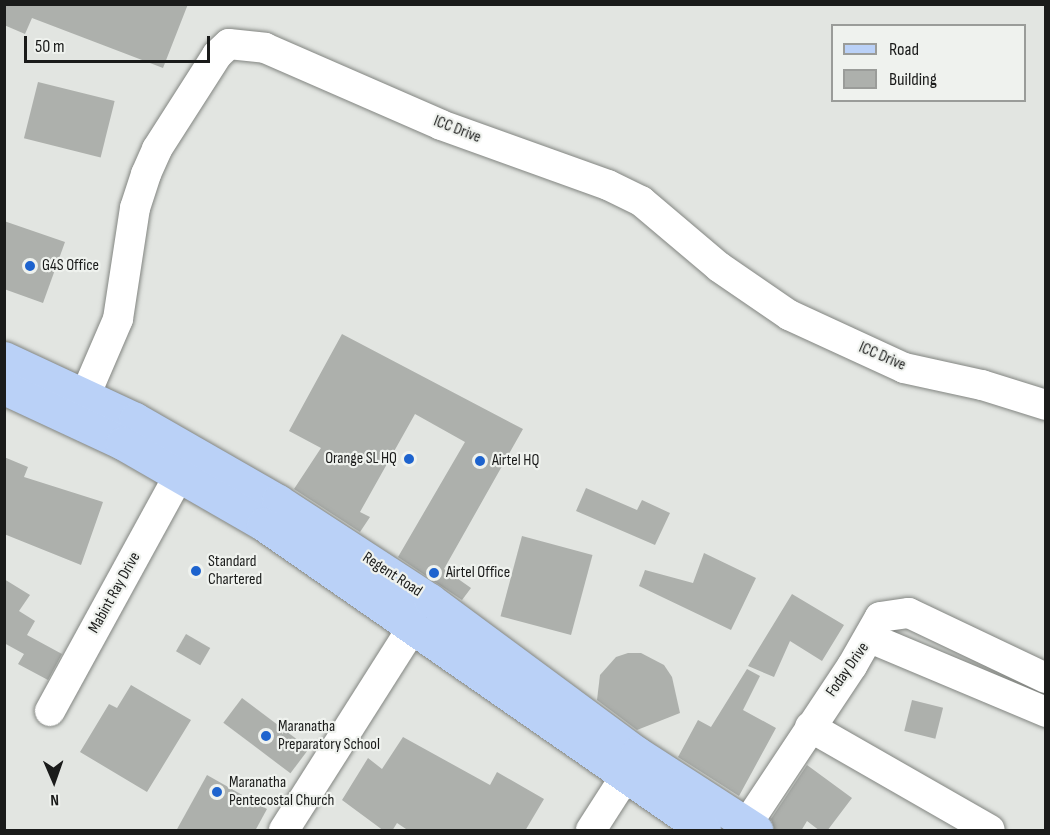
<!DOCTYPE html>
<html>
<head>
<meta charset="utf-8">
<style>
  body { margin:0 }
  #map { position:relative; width:1050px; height:835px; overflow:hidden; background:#e2e5e1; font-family:"Sofia Sans Condensed",sans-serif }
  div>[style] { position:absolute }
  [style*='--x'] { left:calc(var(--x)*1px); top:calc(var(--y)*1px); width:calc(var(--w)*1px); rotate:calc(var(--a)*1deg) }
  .building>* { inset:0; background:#adb0ac; transform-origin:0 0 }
  .roads { filter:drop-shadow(0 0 2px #828581) drop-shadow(0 0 2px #828581) }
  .street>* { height:30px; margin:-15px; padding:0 15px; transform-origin:15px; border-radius:15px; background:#fff }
  .primary>* { height:33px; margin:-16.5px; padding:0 16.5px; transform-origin:16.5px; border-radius:16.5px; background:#bad1f7 }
  .dots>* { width:16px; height:16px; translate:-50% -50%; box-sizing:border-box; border:3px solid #eff2ee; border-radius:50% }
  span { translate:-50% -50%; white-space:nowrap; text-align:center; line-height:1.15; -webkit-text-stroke:4.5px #eff2ee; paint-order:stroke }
  .street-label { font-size:16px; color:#1a1b1a }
  .poi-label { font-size:16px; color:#1a1b1a }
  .left { translate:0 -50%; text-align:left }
  .right { translate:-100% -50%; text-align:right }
  .frame { position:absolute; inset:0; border:6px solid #1a1b1a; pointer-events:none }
  .legend { position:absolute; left:831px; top:24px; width:195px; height:78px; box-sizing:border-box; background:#eff2ee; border:2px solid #9a9c99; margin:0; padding:8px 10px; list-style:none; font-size:18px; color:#1a1b1a }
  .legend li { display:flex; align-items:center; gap:12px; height:30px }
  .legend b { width:30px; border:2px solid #9a9c99 }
  .north { position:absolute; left:24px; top:751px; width:60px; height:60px; -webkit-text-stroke:4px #eff2ee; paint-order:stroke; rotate:178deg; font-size:16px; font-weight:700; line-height:24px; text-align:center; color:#1a1b1a }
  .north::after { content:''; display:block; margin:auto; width:21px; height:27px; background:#1a1b1a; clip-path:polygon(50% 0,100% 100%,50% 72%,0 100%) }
  .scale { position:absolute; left:24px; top:36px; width:186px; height:27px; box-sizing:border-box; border:3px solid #1a1b1a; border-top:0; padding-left:8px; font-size:18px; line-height:21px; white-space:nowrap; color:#1a1b1a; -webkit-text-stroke:4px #eff2ee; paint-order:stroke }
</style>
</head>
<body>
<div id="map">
  <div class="building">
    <div style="clip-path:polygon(4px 4px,188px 4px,163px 68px,32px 18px,25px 34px,4px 25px)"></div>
    <div style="left:38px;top:82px;width:79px;height:58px;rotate:14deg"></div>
    <div style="clip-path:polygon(4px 221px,65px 242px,43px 303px,4px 289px)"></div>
    <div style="clip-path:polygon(342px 334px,523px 429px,444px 569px,471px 588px,462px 600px,398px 557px,465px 442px,415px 414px,360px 512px,370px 517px,360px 532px,294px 489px,321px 448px,289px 431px)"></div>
    <div style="clip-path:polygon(4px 457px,28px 467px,24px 477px,103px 502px,81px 565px,4px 534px)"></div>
    <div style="clip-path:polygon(586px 488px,637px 510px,642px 500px,670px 513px,655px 545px,576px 511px)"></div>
    <div style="left:522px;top:536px;width:73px;height:83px;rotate:15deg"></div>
    <div style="clip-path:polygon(704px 553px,756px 578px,731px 630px,639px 586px,645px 570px,693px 583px)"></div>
    <div style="clip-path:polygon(4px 579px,30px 595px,19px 611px,35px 621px,27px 635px,62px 654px,48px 680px,18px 664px,24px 654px,4px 643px)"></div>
    <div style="clip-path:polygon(792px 594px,844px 625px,822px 661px,790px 641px,774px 677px,748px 666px)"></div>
    <div style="left:186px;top:634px;width:28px;height:20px;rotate:30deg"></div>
    <div style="clip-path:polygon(628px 653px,641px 653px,664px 665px,672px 677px,680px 713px,637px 730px,597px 700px,600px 675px,616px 657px)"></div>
    <div style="clip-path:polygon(747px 669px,760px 676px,743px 710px,776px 728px,739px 796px,678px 757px,698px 720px,711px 727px)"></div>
    <div style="clip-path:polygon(131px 685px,191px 720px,147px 792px,80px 752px,109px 704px,117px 708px)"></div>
    <div style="left:242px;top:698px;width:84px;height:31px;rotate:37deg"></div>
    <div style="left:912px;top:700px;width:32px;height:32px;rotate:14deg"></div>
    <div style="clip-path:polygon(403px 737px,490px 785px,497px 772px,544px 799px,525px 831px,409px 831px,397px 823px,392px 831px,384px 831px,342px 800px,368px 758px,382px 769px)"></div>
    <div style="clip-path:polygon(807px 765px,852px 798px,827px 831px,820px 831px,807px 821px,801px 831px,775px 831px,771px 819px)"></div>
    <div style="clip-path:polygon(207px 775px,267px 809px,255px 831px,176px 831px)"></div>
  </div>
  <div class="roads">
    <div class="street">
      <div style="--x:75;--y:419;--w:109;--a:-66.7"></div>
      <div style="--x:118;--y:319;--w:112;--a:-81.3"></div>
      <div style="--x:135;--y:208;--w:36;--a:-72"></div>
      <div style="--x:146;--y:174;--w:27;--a:-66"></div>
      <div style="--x:157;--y:149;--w:112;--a:-57.4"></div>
      <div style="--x:217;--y:55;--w:16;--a:-43"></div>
      <div style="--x:229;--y:44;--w:36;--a:6"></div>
      <div style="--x:265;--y:48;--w:192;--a:23.6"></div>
      <div style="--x:441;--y:125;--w:177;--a:19.8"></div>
      <div style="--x:608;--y:185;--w:37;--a:26"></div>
      <div style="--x:641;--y:201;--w:102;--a:40.2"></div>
      <div style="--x:719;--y:267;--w:85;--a:34.4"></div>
      <div style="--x:789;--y:315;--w:127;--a:24.7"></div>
      <div style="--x:904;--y:368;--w:80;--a:12.3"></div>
      <div style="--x:982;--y:385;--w:67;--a:17.4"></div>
      <div style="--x:870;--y:638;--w:191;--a:22.8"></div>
      <div style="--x:50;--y:711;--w:270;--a:-61.3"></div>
      <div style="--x:810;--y:727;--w:207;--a:29.8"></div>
      <div style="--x:284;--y:830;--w:241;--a:-57.6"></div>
      <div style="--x:591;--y:830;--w:63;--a:-57.3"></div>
      <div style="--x:743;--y:830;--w:197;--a:-56.4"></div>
      <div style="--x:852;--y:666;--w:56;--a:-60.3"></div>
      <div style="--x:880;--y:617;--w:29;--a:-8"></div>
      <div style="--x:909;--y:613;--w:152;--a:25.4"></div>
    </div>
    <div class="primary">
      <div style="--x:4;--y:358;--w:145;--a:25"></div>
      <div style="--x:135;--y:419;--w:165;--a:29.8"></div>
      <div style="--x:278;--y:501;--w:181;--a:33.1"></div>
      <div style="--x:430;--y:600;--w:257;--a:36.5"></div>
      <div style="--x:637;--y:753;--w:142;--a:32.9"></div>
      <div style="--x:4;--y:388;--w:130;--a:25"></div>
      <div style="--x:122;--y:443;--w:163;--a:29.9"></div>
      <div style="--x:263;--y:524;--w:537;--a:34.76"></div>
    </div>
  </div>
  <div class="dots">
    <div style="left:30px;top:266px;background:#1d63ce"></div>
    <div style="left:409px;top:459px;background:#1d63ce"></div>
    <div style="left:480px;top:461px;background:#1d63ce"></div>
    <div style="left:196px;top:571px;background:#1d63ce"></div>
    <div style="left:434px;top:573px;background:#1d63ce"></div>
    <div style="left:266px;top:736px;background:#1d63ce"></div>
    <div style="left:217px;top:792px;background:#1d63ce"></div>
  </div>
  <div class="street-label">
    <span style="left:457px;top:130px;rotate:21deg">ICC Drive</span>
    <span style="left:882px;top:357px;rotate:23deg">ICC Drive</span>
    <span style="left:392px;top:575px;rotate:33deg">Regent Road</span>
    <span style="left:115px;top:593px;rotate:-61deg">Mabint Ray Drive</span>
    <span style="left:848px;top:670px;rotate:-55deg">Foday Drive</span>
  </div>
  <div class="poi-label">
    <span class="left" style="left:42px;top:266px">G4S Office</span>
    <span class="right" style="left:397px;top:459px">Orange SL HQ</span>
    <span class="left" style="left:492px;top:461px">Airtel HQ</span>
    <span class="left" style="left:208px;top:571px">Standard<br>Chartered</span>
    <span class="left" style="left:446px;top:573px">Airtel Office</span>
    <span class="left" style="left:278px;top:736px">Maranatha<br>Preparatory School</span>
    <span class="left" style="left:229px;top:792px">Maranatha<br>Pentecostal Church</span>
  </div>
  <div class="frame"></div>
  <ul class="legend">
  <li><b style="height:8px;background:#bad1f7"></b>Road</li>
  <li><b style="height:16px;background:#adb0ac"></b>Building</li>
  </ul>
  <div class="north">N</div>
  <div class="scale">50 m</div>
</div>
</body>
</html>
